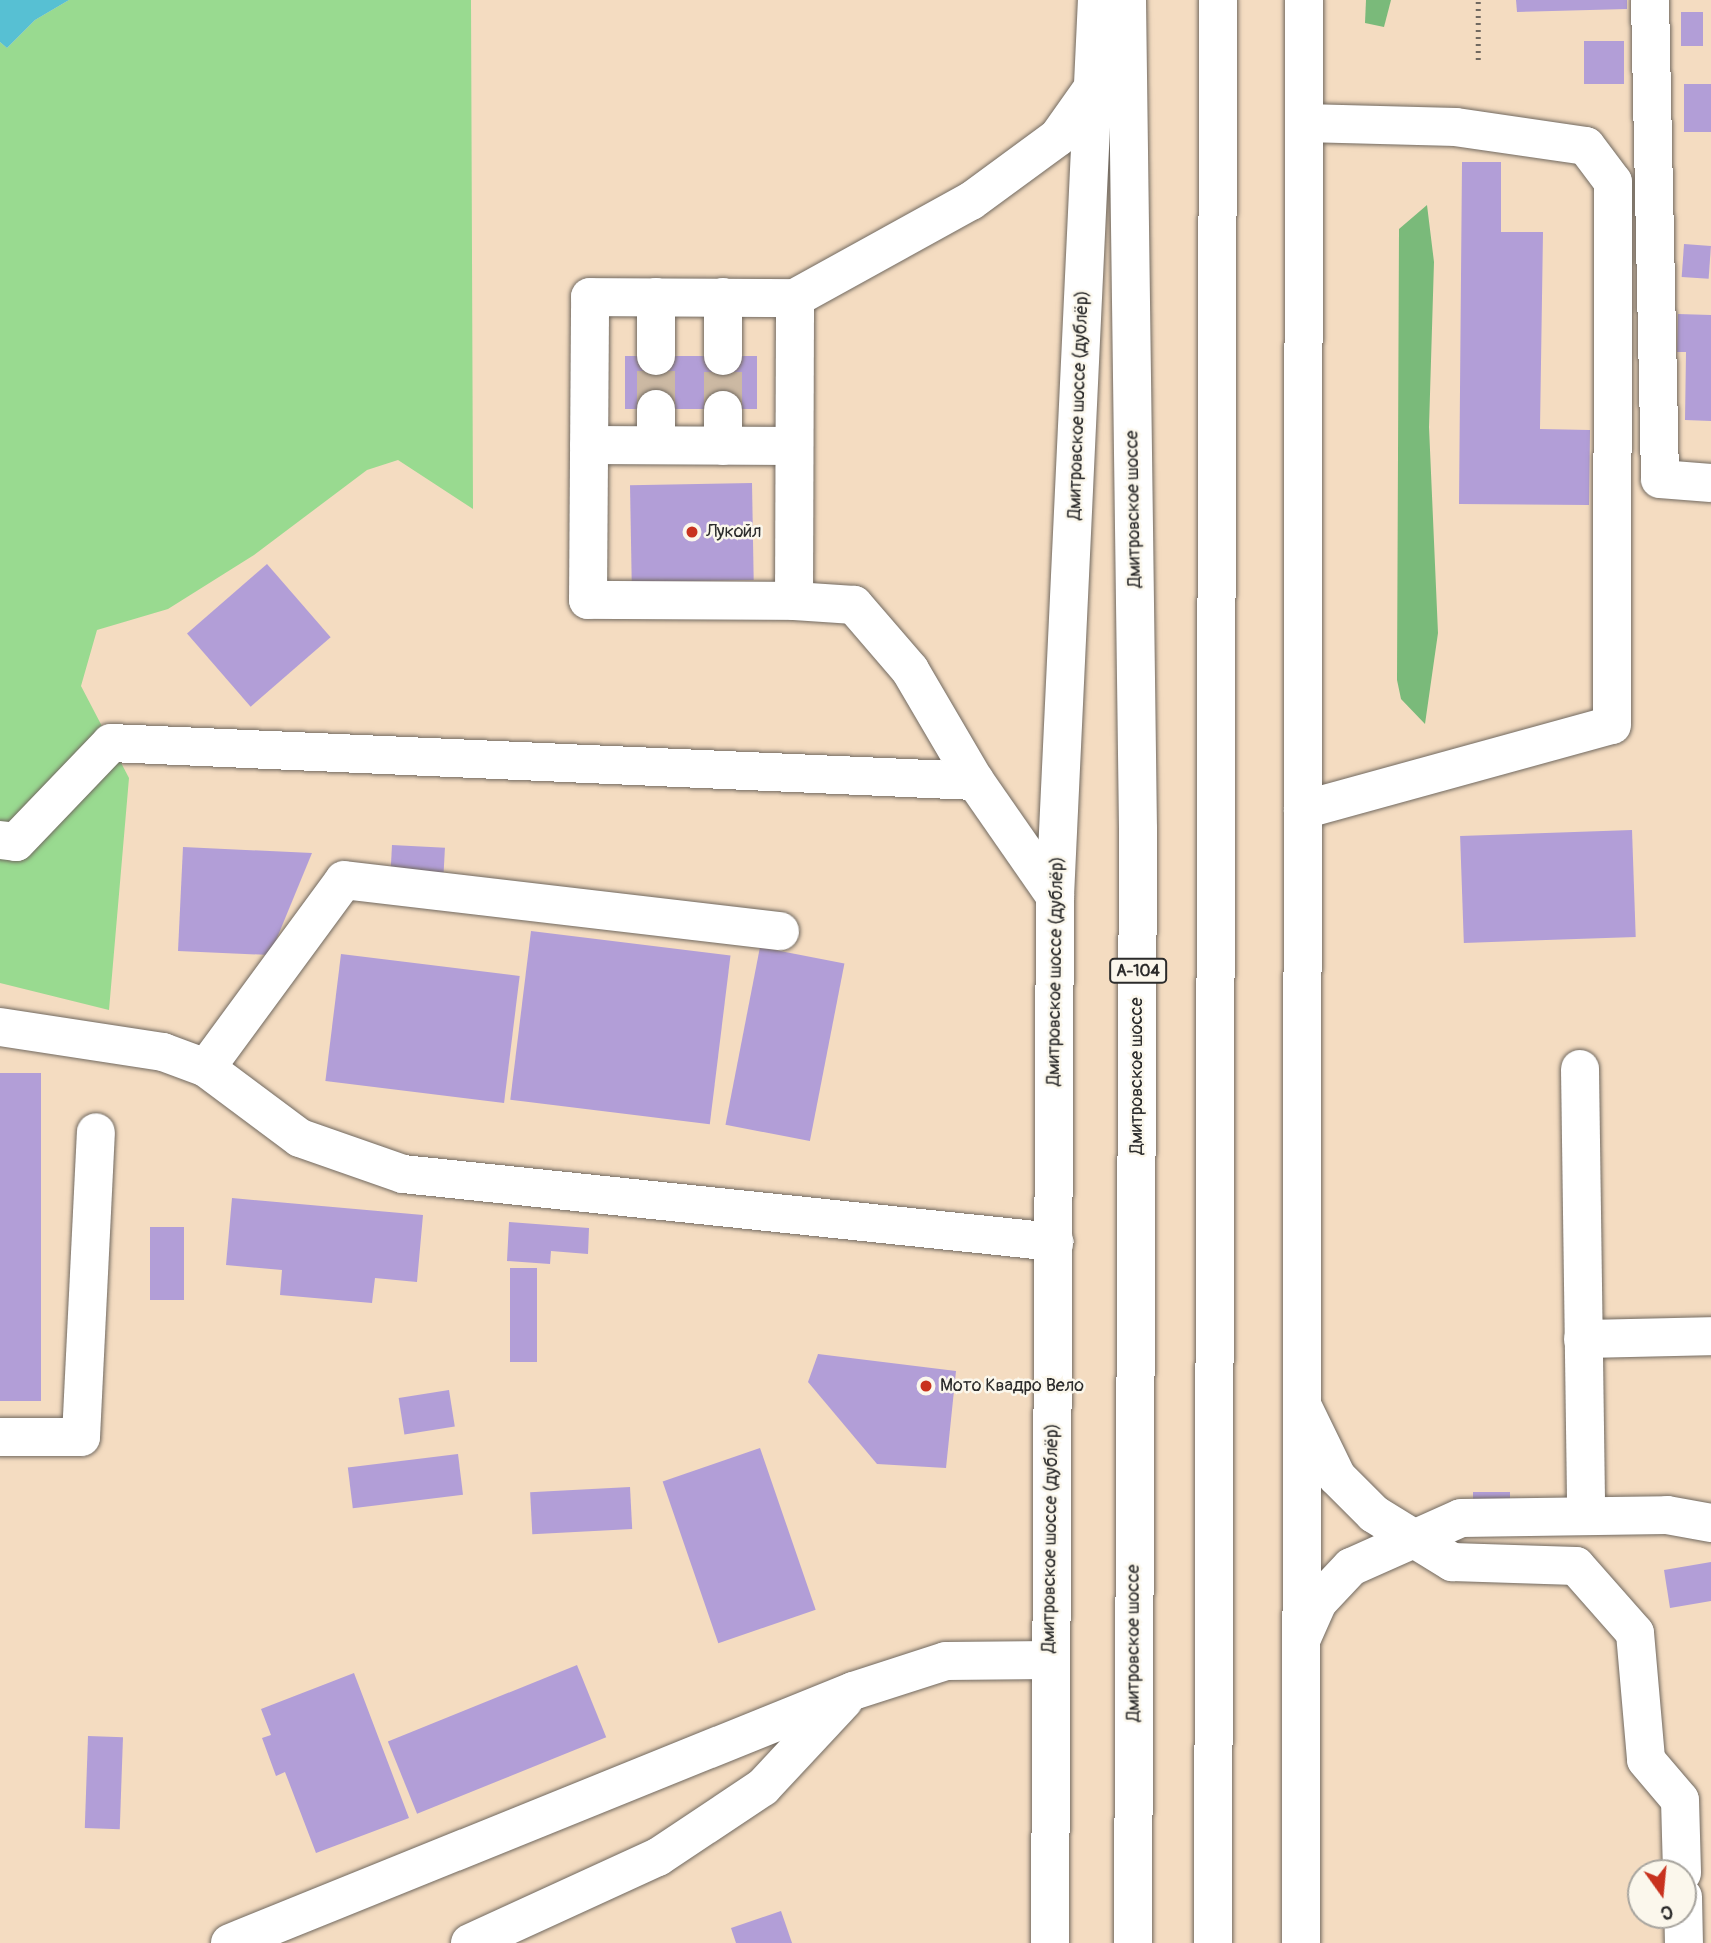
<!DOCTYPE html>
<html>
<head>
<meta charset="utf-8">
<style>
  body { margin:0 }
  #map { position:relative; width:1711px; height:1943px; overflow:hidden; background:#f4dcc1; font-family:Pangolin,sans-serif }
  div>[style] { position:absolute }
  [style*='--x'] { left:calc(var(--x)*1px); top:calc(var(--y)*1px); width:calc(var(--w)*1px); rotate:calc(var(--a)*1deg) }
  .green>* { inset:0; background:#99da90 }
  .forest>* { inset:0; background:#7aba7a }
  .water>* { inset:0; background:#57c0d3 }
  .building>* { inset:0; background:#b29ed7; transform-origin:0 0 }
  .minor-tunnel>* { height:38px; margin-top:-19px; transform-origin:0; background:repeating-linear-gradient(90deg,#ccb9a3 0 38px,transparent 0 57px) }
  .path>* { height:4.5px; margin-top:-2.25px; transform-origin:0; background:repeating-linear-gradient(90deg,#716960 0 2px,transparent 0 7px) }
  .roads { filter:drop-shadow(0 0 2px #716960) drop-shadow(0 0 2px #716960) }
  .minor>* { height:38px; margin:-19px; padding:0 19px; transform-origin:19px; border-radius:19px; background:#fff }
  .major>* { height:38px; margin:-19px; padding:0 19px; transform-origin:19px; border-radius:19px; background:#fff }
  .highway>* { height:38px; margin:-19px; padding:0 19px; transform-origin:19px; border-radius:19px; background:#fff }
  .dots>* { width:19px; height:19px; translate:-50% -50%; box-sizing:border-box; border:4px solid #fbf7ec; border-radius:50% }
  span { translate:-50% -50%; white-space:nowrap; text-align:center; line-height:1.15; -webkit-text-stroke:5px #fbf7ec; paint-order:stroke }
  .shield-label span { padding:2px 5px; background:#fbf7ec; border:2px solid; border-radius:5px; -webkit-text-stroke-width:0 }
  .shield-label { font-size:16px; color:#2b2b2b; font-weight:700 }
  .street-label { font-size:18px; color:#2b2b2b }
  .poi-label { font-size:18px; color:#2b2b2b }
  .left { translate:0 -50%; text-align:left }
  .north { position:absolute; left:1627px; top:1859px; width:70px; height:70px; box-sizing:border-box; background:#fbf7ec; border:2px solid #a8a59f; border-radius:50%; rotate:165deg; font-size:19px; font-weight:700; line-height:28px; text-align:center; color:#2b2b2b }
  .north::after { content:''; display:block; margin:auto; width:24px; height:32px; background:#c8321e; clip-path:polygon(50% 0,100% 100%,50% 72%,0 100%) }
</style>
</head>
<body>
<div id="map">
  <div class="green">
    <div style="clip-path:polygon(69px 0,471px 0,473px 509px,398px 460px,367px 470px,254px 555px,168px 609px,97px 630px,81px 686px,129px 778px,109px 1010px,0 983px,0 42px,7px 48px,35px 20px)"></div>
  </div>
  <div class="forest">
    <div style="clip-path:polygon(1366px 0,1391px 0,1384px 27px,1365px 23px)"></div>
    <div style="clip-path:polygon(1427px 205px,1434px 262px,1429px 427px,1438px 633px,1425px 724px,1401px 699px,1397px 680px,1399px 229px)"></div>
  </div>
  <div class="water">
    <div style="clip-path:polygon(0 0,69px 0,35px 20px,7px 48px,0 42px)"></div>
  </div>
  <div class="building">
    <div style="clip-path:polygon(1516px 0,1627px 0,1627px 9px,1517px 12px)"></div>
    <div style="left:1703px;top:12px;width:34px;height:22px;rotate:90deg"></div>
    <div style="left:1584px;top:41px;width:40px;height:43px"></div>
    <div style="left:1711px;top:84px;width:48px;height:27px;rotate:90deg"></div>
    <div style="clip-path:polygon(1462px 162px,1501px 162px,1501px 232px,1543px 232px,1540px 429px,1590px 430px,1589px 505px,1459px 504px)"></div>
    <div style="left:1684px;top:244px;width:27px;height:33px;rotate:4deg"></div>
    <div style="clip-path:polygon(1678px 314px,1711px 315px,1711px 421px,1685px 420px,1686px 352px,1677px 352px)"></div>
    <div style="left:625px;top:356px;width:132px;height:53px"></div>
    <div style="left:752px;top:483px;width:97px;height:122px;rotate:89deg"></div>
    <div style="left:267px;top:564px;width:97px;height:106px;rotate:49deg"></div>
    <div style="left:1632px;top:830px;width:107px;height:172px;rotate:88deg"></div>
    <div style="left:392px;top:845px;width:53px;height:25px;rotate:3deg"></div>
    <div style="clip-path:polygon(183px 847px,312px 853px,270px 955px,178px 951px)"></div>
    <div style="left:531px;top:931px;width:201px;height:170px;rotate:7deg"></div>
    <div style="left:760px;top:947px;width:86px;height:181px;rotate:11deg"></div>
    <div style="left:341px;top:954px;width:180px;height:128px;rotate:7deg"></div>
    <div style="left:41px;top:1073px;width:328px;height:41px;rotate:90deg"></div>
    <div style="clip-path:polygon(232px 1198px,423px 1215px,417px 1282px,375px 1278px,372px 1303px,280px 1295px,282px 1270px,226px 1265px)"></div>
    <div style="clip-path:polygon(509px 1222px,589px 1228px,588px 1254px,551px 1251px,550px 1264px,507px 1261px)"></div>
    <div style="left:150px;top:1227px;width:34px;height:73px"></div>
    <div style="left:537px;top:1268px;width:94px;height:27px;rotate:90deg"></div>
    <div style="clip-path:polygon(818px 1354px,956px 1371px,946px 1468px,877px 1464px,808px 1382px)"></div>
    <div style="left:449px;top:1390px;width:37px;height:51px;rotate:81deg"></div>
    <div style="left:760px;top:1448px;width:171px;height:103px;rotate:71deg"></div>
    <div style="left:458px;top:1454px;width:41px;height:111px;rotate:83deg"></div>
    <div style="left:630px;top:1487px;width:42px;height:100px;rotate:87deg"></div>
    <div style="left:1473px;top:1492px;width:37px;height:19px"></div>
    <div style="clip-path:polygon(1711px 1562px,1711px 1601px,1670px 1608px,1664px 1570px)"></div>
    <div style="left:577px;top:1665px;width:78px;height:204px;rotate:68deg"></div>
    <div style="clip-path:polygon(354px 1673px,409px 1818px,316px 1853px,285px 1772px,276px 1776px,262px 1738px,271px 1735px,261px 1709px)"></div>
    <div style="left:88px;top:1736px;width:35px;height:92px;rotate:2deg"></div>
    <div style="clip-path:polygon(781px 1911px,792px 1943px,736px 1943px,731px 1928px)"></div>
  </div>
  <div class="minor-tunnel">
    <div style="--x:656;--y:409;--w:53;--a:-90"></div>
    <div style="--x:723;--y:410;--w:54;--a:-90"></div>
  </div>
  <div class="path">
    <div style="--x:1478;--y:60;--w:60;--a:-90"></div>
  </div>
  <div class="roads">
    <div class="minor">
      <div style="--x:1650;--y:0;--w:479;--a:88.8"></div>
      <div style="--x:1660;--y:479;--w:51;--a:4.5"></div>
      <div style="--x:656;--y:297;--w:59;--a:90"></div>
      <div style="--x:723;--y:297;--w:59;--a:90"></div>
      <div style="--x:656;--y:409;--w:36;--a:90"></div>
      <div style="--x:589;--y:445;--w:205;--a:0.3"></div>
      <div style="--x:723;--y:446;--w:36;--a:-90"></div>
      <div style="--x:794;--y:601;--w:206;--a:-179.7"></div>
      <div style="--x:588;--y:600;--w:303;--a:-89.6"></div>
      <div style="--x:590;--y:297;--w:205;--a:0.3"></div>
      <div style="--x:1303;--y:810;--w:320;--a:-15.4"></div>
      <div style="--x:1612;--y:725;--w:543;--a:-89.89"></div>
      <div style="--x:1613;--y:182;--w:45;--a:-126.9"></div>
      <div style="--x:1586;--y:146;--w:131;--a:-171.7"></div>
      <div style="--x:1456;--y:127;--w:152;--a:-178.5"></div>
      <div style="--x:0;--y:840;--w:16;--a:7"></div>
      <div style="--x:16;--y:842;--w:137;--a:-46.2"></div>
      <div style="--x:111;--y:743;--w:865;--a:2.52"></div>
      <div style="--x:1055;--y:896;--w:140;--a:-124.8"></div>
      <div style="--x:975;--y:781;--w:129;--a:-120.4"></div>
      <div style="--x:910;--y:670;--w:86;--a:-130.7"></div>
      <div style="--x:854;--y:605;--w:60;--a:-176.2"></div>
      <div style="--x:794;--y:601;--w:303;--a:-89.8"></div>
      <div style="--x:795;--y:298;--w:201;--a:-28.9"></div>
      <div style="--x:971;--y:201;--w:108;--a:-36.3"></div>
      <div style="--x:1058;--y:137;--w:54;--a:-54.8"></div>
      <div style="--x:0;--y:1027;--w:165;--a:8.7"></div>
      <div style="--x:163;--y:1052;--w:46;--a:20.4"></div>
      <div style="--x:206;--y:1068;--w:117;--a:36.7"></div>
      <div style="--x:300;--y:1138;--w:109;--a:19.3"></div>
      <div style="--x:403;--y:1174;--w:655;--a:5.96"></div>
      <div style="--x:206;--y:1068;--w:233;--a:-53.7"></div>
      <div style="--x:344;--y:880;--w:439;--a:6.7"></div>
      <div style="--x:1580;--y:1069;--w:446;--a:89.2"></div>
      <div style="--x:1583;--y:1339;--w:128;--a:-1.3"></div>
      <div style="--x:1303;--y:1407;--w:78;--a:64.1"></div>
      <div style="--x:1337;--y:1477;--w:52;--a:45"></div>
      <div style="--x:1374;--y:1514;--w:92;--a:31.6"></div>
      <div style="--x:1452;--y:1562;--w:124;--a:1.8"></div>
      <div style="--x:1576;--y:1566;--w:89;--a:48.6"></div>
      <div style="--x:1635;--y:1633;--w:127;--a:85"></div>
      <div style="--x:1646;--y:1760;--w:52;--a:49.6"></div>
      <div style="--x:1680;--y:1800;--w:73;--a:88.4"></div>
      <div style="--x:0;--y:1437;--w:81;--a:0"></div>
      <div style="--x:81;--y:1437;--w:305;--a:-87.2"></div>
      <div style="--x:1302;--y:1638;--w:39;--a:-66"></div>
      <div style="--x:1318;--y:1602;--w:48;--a:-46.7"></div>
      <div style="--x:1351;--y:1567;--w:120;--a:-24"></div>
      <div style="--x:1461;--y:1518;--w:206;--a:-0.8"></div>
      <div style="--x:1667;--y:1515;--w:45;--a:10.3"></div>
      <div style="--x:1683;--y:1897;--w:46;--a:88.8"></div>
      <div style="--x:230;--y:1943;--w:672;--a:-22.02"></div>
      <div style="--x:853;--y:1691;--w:98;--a:-17.9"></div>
      <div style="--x:946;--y:1661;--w:104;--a:-0.6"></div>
      <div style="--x:470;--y:1943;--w:207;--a:-24.6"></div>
      <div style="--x:658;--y:1857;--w:126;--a:-33.7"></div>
      <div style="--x:763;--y:1787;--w:119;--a:-47"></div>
    </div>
    <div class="major">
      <div style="--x:1050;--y:1943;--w:1047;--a:-89.73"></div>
      <div style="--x:1055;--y:896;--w:897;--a:-87.32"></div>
      <div style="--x:1301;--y:1943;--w:1943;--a:-89.91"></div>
    </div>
    <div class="highway">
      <div style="--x:1127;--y:0;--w:829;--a:89.24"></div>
      <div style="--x:1138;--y:829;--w:1114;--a:90.26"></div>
      <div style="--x:1213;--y:1943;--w:1943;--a:-89.85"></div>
    </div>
  </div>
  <div class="dots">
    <div style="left:692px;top:532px;background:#c8321e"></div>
    <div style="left:926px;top:1386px;background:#c8321e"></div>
  </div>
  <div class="shield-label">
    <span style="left:1138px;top:971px">А-104</span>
  </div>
  <div class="street-label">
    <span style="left:1079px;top:405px;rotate:-88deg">Дмитровское шоссе (дублёр)</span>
    <span style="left:1134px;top:509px;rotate:-91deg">Дмитровское шоссе</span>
    <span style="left:1056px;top:971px;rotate:-89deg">Дмитровское шоссе (дублёр)</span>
    <span style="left:1137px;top:1076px;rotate:-90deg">Дмитровское шоссе</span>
    <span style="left:1051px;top:1538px;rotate:-89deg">Дмитровское шоссе (дублёр)</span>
    <span style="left:1134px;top:1643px;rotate:-90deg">Дмитровское шоссе</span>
  </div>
  <div class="poi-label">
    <span class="left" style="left:706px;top:532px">Лукойл</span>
    <span class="left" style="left:940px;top:1386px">Мото Квадро Вело</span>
  </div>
  <div class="north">С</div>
</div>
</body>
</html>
